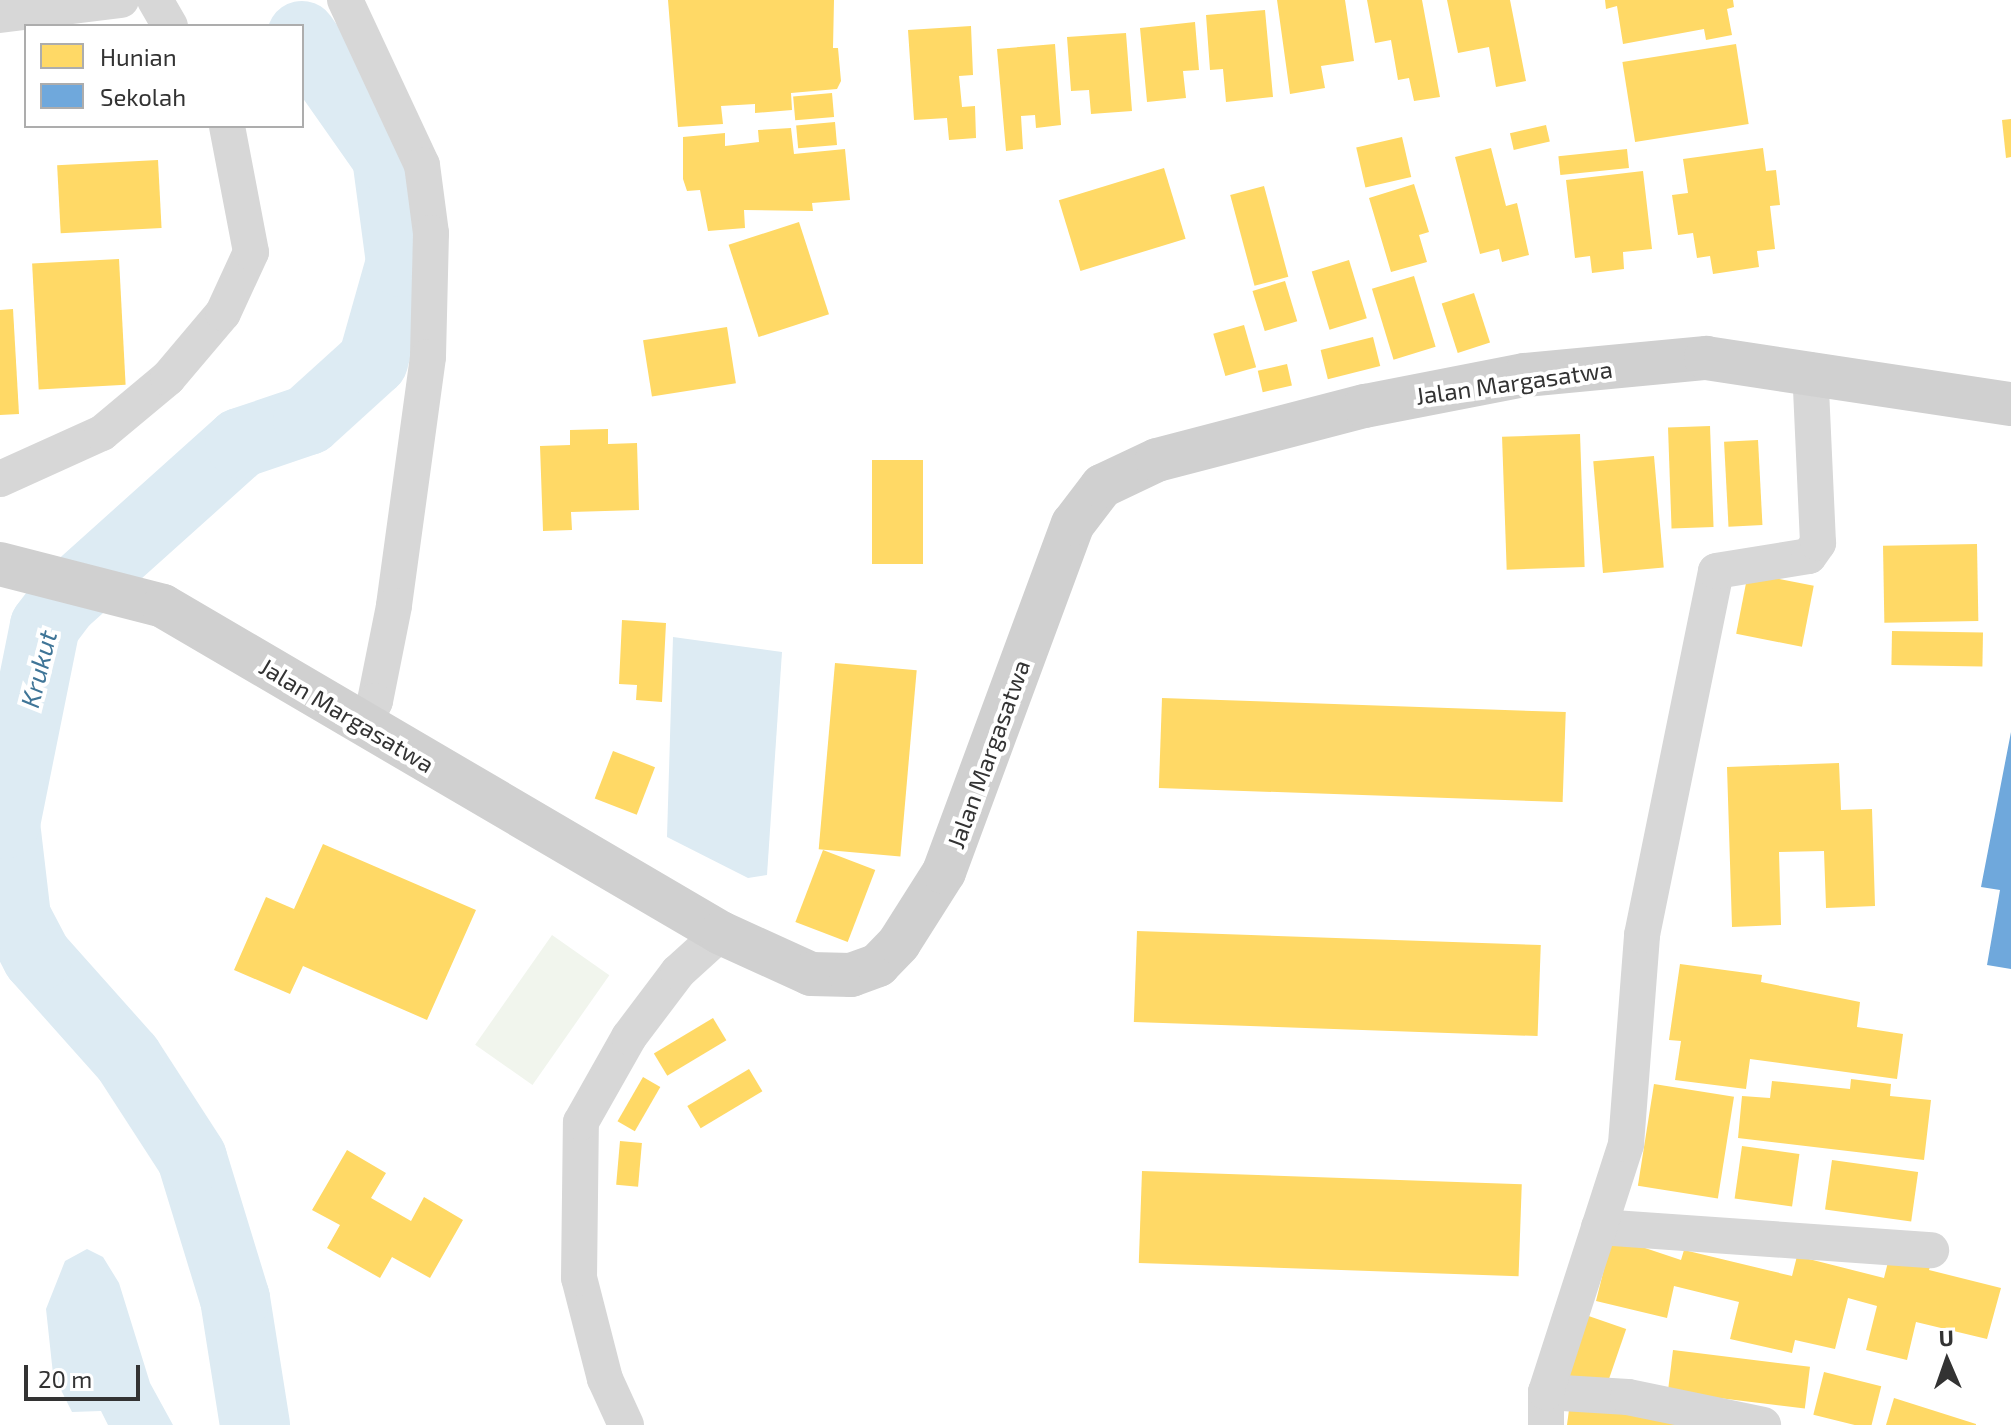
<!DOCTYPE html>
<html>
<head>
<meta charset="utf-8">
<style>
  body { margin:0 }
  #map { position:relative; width:2011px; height:1425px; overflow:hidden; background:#fff; font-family:"Exo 2",sans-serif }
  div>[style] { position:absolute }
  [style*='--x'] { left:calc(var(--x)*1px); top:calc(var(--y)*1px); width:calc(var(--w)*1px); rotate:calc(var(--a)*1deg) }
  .green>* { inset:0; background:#f1f5ed; transform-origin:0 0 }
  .water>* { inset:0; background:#ddebf3 }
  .homes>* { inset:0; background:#ffd966; transform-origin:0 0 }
  .schools>* { inset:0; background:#6fa8dc }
  .river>* { height:70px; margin:-35px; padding:0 35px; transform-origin:35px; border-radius:35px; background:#ddebf3 }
  .street>* { height:36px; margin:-18px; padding:0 18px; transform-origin:18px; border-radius:18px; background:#d7d7d7 }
  .secondary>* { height:44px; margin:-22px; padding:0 22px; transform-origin:22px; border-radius:22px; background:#d0d0d0 }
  span { translate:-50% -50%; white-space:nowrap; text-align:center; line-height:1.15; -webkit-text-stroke:8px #fff; paint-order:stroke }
  .street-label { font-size:24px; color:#333 }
  .water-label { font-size:26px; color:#3f7597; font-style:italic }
  .legend { position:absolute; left:24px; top:24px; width:280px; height:104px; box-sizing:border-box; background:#fff; border:2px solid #adadad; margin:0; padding:10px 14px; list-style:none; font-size:24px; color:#333 }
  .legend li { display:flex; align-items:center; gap:16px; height:40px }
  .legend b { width:40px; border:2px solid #adadad }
  .north { position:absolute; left:1907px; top:1321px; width:80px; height:80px; -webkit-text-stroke:6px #fff; paint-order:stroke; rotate:358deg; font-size:22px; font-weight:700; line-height:32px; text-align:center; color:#333 }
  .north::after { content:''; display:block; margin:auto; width:28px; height:36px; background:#333; clip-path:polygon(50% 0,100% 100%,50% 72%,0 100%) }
  .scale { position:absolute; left:24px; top:1365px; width:116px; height:36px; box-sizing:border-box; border:4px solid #333; border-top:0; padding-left:10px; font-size:24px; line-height:28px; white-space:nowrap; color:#333; -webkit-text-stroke:6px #fff; paint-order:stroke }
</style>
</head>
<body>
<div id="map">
  <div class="green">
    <div style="left:552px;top:935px;width:70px;height:134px;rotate:35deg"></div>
  </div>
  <div class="water">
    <div style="clip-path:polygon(673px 637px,782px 652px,767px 875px,748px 878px,667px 837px)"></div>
    <div style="clip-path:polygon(87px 1249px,103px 1257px,119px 1283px,150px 1383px,173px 1425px,108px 1425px,101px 1411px,72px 1412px,53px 1374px,46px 1309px,65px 1261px)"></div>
  </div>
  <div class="homes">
    <div style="clip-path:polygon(668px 0,834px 0,833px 48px,838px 48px,841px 81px,837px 89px,791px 93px,792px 110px,755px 113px,755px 104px,721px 106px,723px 124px,678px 127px)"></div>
    <div style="clip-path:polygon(1277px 0,1345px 0,1354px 61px,1321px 66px,1325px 88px,1290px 94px)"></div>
    <div style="clip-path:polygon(1367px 0,1422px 0,1440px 97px,1414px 101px,1409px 78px,1398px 80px,1391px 40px,1375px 43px)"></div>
    <div style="clip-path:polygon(1447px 0,1510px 0,1526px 81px,1496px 87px,1489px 47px,1458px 53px)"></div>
    <div style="clip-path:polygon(1605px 0,1733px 0,1734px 7px,1727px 9px,1732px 35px,1706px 40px,1704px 29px,1623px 44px,1617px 6px,1606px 9px)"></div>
    <div style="clip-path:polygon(1265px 10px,1273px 97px,1226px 102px,1223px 69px,1210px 70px,1206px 15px)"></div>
    <div style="clip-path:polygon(1195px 22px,1199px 70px,1183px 71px,1186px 98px,1147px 102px,1140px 28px)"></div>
    <div style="clip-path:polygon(971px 26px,973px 75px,959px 76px,962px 107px,975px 106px,976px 138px,949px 140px,947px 118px,914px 120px,908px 30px)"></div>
    <div style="clip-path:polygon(1126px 33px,1132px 111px,1091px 114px,1089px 90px,1071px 91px,1067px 37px)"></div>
    <div style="clip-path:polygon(1055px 44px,1061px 125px,1036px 128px,1035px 115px,1021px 116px,1023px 149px,1006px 151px,997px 49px)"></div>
    <div style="left:1736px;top:44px;width:81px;height:115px;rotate:81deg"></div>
    <div style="left:832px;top:93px;width:24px;height:39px;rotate:85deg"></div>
    <div style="clip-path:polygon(2011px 119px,2011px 157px,2006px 158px,2002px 120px)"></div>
    <div style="left:835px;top:122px;width:23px;height:39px;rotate:85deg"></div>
    <div style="left:1546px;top:125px;width:17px;height:37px;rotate:77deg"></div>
    <div style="clip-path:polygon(791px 128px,794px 154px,845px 149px,850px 200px,812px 203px,813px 211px,744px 210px,745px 228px,708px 231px,700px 190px,687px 191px,683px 179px,683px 137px,725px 133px,725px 146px,759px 142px,758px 130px)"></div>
    <div style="left:1402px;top:137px;width:41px;height:47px;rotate:77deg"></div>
    <div style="clip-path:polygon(1491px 148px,1506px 206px,1517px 203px,1529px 255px,1502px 262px,1499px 249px,1480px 254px,1455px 157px)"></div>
    <div style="clip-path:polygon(1763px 148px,1766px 171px,1776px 170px,1780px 205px,1770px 206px,1775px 249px,1757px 251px,1759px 267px,1713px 274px,1710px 256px,1697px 258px,1693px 233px,1678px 235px,1672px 195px,1688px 193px,1683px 159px)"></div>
    <div style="left:1627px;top:149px;width:19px;height:69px;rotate:84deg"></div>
    <div style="left:158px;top:160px;width:68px;height:101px;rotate:87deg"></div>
    <div style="left:1164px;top:168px;width:74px;height:110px;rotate:73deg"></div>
    <div style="clip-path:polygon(1643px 171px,1652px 249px,1623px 252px,1624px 269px,1592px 273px,1590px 256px,1575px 258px,1566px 180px)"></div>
    <div style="clip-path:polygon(1414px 184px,1429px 232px,1419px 235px,1427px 262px,1391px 272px,1369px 198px)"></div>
    <div style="left:1264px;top:186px;width:94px;height:35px;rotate:75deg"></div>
    <div style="left:799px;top:222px;width:97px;height:74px;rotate:72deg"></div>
    <div style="left:119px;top:259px;width:126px;height:87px;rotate:87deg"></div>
    <div style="left:1349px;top:260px;width:61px;height:39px;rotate:73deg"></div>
    <div style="left:1414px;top:276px;width:74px;height:44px;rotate:73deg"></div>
    <div style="left:1285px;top:281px;width:42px;height:34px;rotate:73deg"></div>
    <div style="left:1474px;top:293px;width:52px;height:34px;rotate:72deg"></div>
    <div style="clip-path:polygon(13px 309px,19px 414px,0 415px,0 310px)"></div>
    <div style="left:1244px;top:325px;width:44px;height:32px;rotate:74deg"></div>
    <div style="left:727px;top:327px;width:57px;height:85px;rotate:81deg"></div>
    <div style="left:1373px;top:337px;width:30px;height:54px;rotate:76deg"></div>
    <div style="left:1287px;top:364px;width:22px;height:30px;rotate:77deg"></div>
    <div style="left:1710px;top:426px;width:101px;height:42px;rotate:88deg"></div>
    <div style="clip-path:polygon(608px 429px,608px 444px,637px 443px,639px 510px,571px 512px,572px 530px,543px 531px,540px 446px,570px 445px,570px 430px)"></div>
    <div style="left:1580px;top:434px;width:133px;height:78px;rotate:88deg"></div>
    <div style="left:1758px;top:440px;width:85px;height:34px;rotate:87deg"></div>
    <div style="left:1654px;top:456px;width:112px;height:61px;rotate:85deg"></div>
    <div style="left:872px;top:460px;width:51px;height:104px"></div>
    <div style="left:1977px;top:544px;width:77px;height:94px;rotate:89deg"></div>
    <div style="left:1748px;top:573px;width:67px;height:62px;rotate:11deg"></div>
    <div style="clip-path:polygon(622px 620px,666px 623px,662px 702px,636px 700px,637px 685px,619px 684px)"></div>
    <div style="left:1892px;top:631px;width:91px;height:34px;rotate:1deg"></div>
    <div style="left:835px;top:663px;width:82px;height:187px;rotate:5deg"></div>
    <div style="left:1162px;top:698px;width:404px;height:90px;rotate:2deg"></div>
    <div style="left:613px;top:751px;width:45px;height:51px;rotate:21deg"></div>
    <div style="clip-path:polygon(1839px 763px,1841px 810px,1872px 809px,1875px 906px,1826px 908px,1824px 851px,1779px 852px,1781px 925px,1732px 927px,1727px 767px)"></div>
    <div style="clip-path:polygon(323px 844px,476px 910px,427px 1020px,303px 966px,290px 994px,234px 970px,266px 897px,294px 909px)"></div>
    <div style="left:823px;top:850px;width:56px;height:77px;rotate:21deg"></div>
    <div style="left:1137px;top:931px;width:404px;height:91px;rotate:2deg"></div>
    <div style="clip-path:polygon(1680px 964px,1762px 975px,1761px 982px,1860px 1002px,1857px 1027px,1903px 1034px,1897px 1079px,1750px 1059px,1746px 1089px,1675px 1080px,1681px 1041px,1669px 1040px)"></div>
    <div style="left:713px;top:1018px;width:26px;height:69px;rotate:59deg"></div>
    <div style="left:749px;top:1069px;width:26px;height:72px;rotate:59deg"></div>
    <div style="left:643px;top:1077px;width:20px;height:51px;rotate:30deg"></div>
    <div style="clip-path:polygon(1851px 1079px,1891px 1084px,1890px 1096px,1931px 1100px,1924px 1160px,1738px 1138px,1742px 1096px,1770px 1098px,1772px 1081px,1850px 1089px)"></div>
    <div style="left:1654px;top:1084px;width:81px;height:103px;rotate:9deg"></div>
    <div style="left:620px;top:1141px;width:22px;height:44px;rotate:5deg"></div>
    <div style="left:1742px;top:1146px;width:58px;height:53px;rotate:8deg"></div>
    <div style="clip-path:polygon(347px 1150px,386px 1173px,371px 1198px,411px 1221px,424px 1197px,463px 1220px,430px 1278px,392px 1257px,380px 1278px,327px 1248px,340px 1225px,312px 1210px)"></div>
    <div style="left:1832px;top:1160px;width:87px;height:50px;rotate:8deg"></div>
    <div style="left:1142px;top:1171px;width:380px;height:92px;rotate:2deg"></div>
    <div style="clip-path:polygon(1612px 1237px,1681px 1260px,1684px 1250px,1792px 1276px,1797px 1256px,1884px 1278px,1891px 1250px,1932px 1260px,1929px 1270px,2001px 1288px,1987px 1339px,1916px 1322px,1907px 1360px,1866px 1350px,1877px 1306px,1848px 1298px,1835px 1349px,1795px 1340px,1792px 1353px,1730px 1339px,1739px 1302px,1674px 1286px,1667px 1318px,1596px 1301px)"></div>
    <div style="left:1577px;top:1312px;width:52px;height:65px;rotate:19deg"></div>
    <div style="left:1673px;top:1350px;width:138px;height:42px;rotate:7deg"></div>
    <div style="left:1824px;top:1372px;width:59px;height:44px;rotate:14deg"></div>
    <div style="clip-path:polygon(1894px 1398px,1976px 1424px,1976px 1425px,1886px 1425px)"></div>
    <div style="clip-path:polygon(1570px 1402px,1713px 1425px,1567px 1425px)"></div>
  </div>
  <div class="schools">
    <div style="clip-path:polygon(2011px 732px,2011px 969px,1987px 965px,2000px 890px,1981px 887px)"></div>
  </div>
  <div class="river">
    <div style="--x:255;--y:1425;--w:128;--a:-99"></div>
    <div style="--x:235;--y:1299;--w:147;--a:-107"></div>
    <div style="--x:192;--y:1158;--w:118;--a:-122.9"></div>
    <div style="--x:128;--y:1059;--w:137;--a:-131.7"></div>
    <div style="--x:37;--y:957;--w:45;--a:-117.7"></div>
    <div style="--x:16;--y:917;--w:94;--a:-96.7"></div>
    <div style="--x:5;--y:824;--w:202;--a:-78.6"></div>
    <div style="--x:45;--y:626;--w:30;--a:-53"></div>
    <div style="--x:63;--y:602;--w:238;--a:-41.9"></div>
    <div style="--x:240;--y:443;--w:72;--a:-18.7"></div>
    <div style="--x:308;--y:420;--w:88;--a:-42.2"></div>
    <div style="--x:373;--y:361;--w:103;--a:-74.2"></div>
    <div style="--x:401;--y:262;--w:106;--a:-97.6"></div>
    <div style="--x:387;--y:157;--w:148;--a:-125.1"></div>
  </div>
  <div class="street">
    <div style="--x:155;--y:0;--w:30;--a:60"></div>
    <div style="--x:345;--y:0;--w:182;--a:65"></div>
    <div style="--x:422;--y:165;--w:69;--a:82.5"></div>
    <div style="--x:431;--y:233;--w:124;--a:91.4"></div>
    <div style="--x:428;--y:357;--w:251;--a:97.8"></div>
    <div style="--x:394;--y:606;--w:97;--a:101.3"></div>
    <div style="--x:375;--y:701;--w:25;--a:116"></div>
    <div style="--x:0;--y:15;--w:122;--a:-7.1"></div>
    <div style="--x:0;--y:479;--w:112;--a:-24.3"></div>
    <div style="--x:102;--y:433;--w:86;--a:-39.8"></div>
    <div style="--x:168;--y:378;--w:85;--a:-49.8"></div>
    <div style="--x:223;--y:313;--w:67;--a:-65.3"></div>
    <div style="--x:251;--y:252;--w:128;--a:-100.8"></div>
    <div style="--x:1599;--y:1227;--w:333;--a:4"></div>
    <div style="--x:1546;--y:1392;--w:82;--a:3.5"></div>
    <div style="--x:1628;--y:1397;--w:138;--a:11.7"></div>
    <div style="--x:626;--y:1425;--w:51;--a:-114.5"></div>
    <div style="--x:605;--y:1379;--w:104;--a:-104.4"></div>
    <div style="--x:579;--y:1278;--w:156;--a:-89.3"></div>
    <div style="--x:581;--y:1122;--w:98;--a:-60.5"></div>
    <div style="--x:629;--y:1037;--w:81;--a:-53"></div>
    <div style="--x:678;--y:972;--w:58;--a:-42.2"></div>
    <div style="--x:1546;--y:1425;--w:33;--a:-90"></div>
    <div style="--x:1546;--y:1392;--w:261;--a:-72.1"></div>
    <div style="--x:1626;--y:1144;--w:210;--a:-85.6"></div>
    <div style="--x:1642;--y:935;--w:371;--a:-78.5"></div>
    <div style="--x:1716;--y:571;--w:94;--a:-9.2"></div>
    <div style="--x:1809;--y:556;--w:16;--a:-55"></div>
    <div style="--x:1818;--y:543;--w:173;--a:-92.6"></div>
  </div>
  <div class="secondary">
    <div style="--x:0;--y:564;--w:168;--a:14.4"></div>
    <div style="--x:163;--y:606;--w:647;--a:30.37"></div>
    <div style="--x:721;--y:933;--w:99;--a:24.5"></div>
    <div style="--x:811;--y:974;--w:40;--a:1.4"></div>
    <div style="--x:851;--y:975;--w:29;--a:-20"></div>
    <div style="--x:878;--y:965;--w:30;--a:-46"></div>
    <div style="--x:899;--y:943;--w:84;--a:-57.6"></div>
    <div style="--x:944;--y:872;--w:371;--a:-69.7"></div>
    <div style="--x:1073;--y:524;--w:48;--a:-52.7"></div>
    <div style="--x:1102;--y:486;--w:61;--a:-25.3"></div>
    <div style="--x:1157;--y:460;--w:215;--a:-14.6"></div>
    <div style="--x:1365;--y:406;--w:163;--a:-11"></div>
    <div style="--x:1525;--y:375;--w:182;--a:-5.4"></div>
    <div style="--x:1706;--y:358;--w:308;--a:8.6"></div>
  </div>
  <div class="street-label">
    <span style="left:1514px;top:382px;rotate:-8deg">Jalan Margasatwa</span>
    <span style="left:347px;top:715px;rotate:31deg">Jalan Margasatwa</span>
    <span style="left:988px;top:754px;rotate:-70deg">Jalan Margasatwa</span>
  </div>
  <div class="water-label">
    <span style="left:38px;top:669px;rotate:-76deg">Krukut</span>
  </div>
  <ul class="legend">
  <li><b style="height:22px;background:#ffd966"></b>Hunian</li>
  <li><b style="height:22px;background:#6fa8dc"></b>Sekolah</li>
  </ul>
  <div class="north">U</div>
  <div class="scale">20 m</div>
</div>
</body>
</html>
